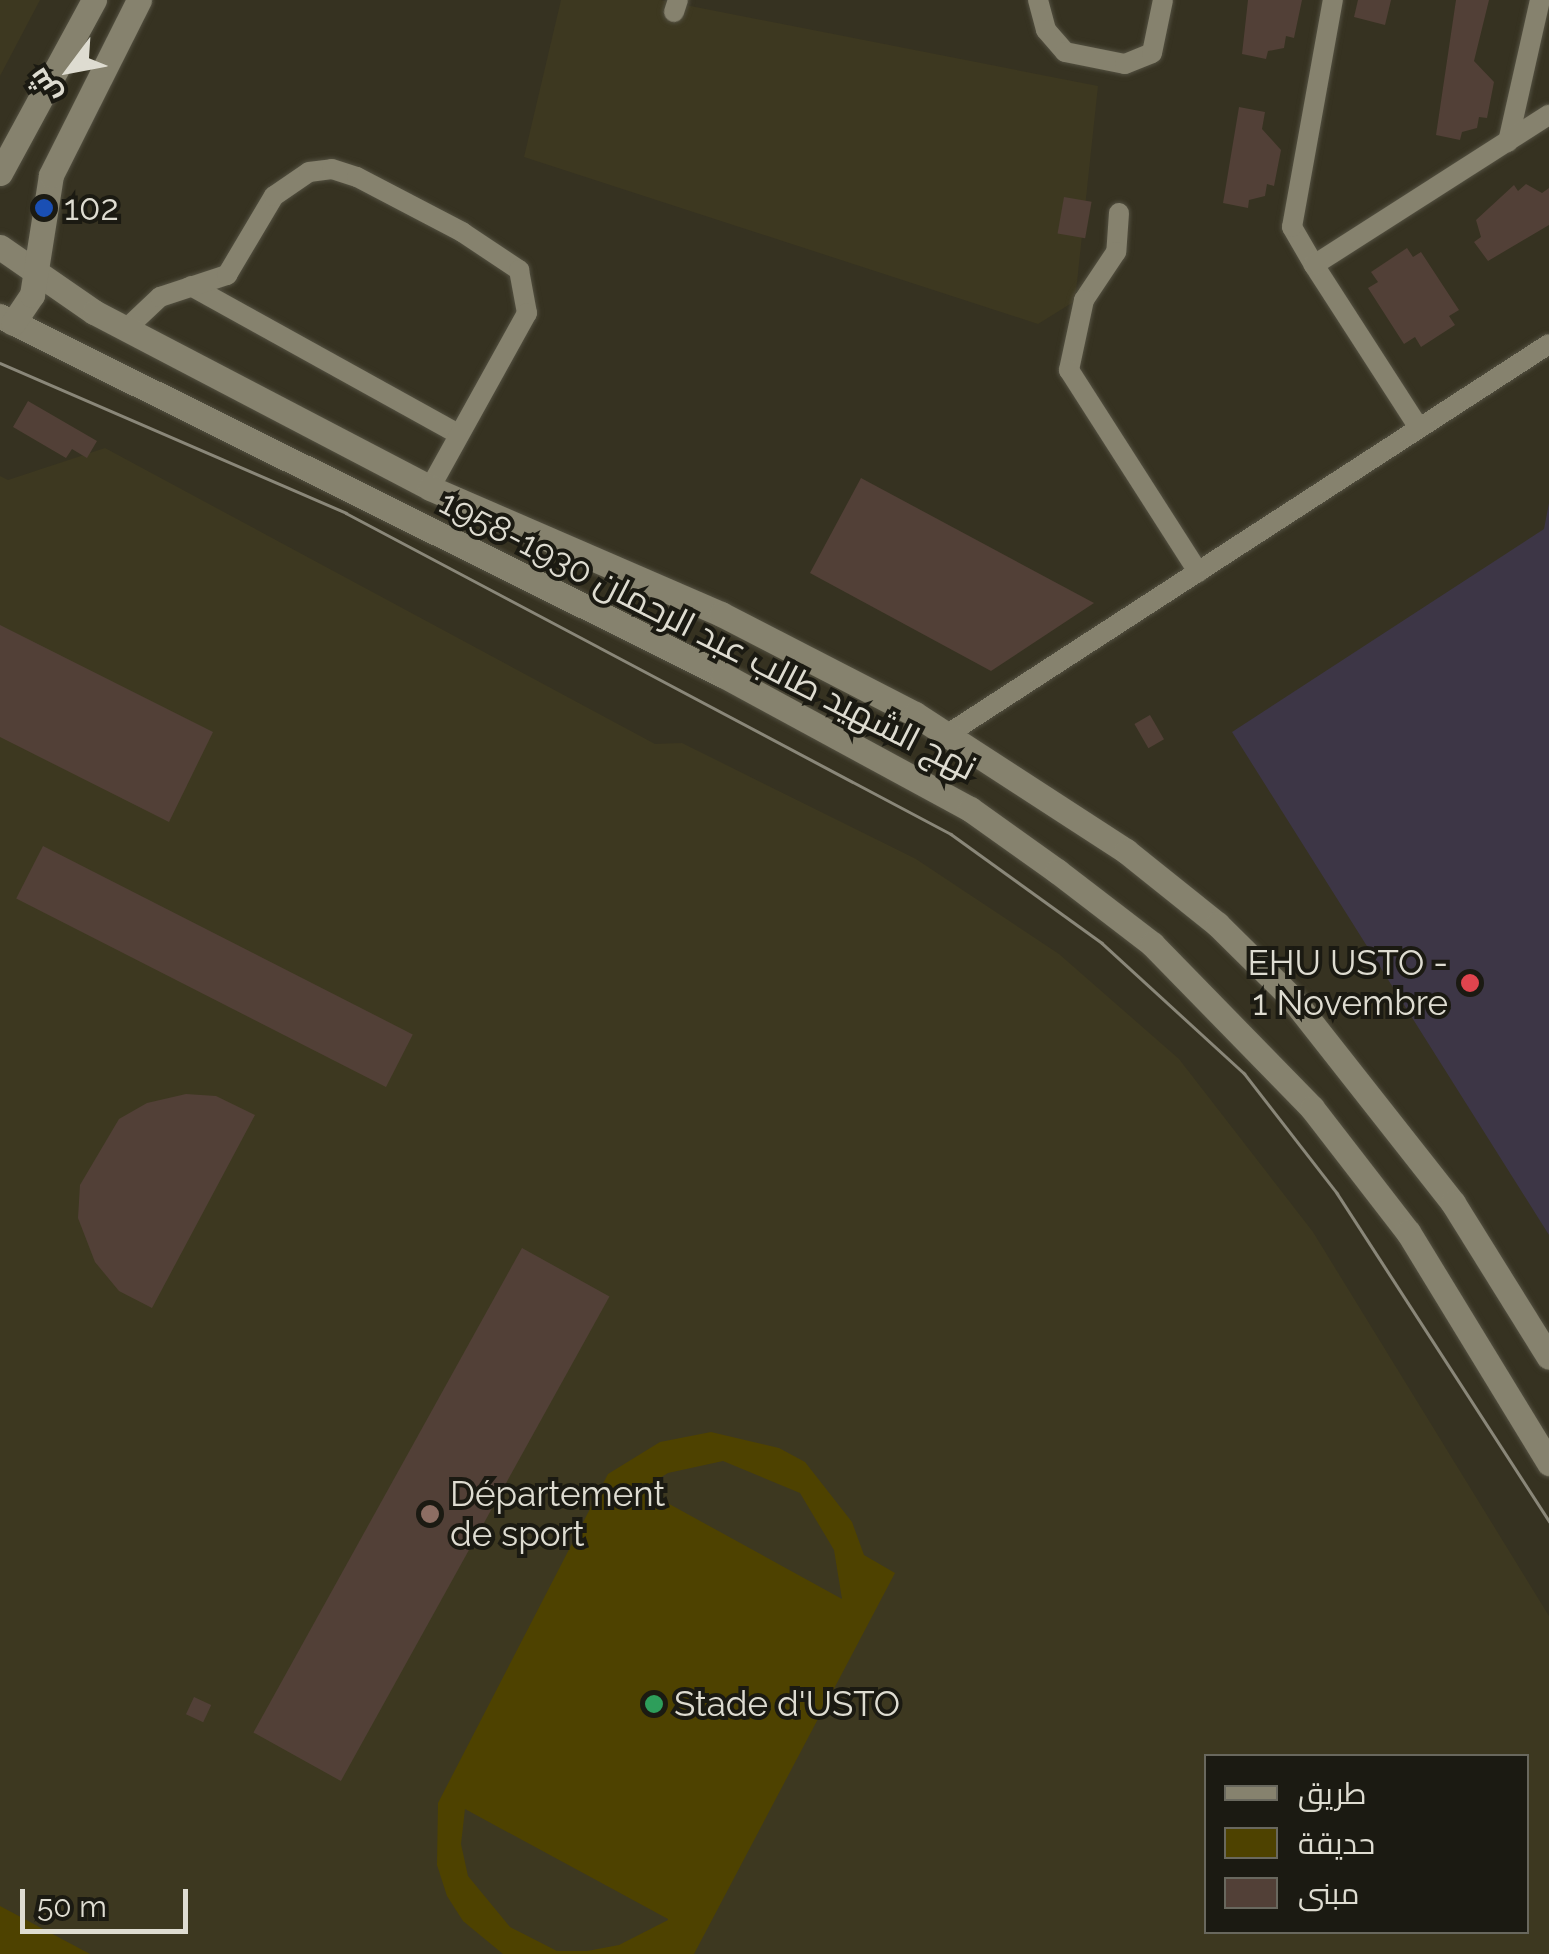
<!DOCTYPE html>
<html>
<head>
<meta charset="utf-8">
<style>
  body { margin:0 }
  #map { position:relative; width:1549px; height:1954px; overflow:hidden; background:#363221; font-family:Raleway,Cairo,sans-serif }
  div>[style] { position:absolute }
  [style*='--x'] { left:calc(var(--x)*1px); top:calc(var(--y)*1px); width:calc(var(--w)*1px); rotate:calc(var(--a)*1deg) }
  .built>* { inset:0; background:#3d3820 }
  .medical>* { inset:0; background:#3d3646 }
  .green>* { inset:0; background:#4e4200 }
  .building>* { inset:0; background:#524037; transform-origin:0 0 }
  .roads { filter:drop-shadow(0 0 2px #535041) drop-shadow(0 0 2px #535041) }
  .street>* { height:20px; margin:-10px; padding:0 10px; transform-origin:10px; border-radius:10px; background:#86826e }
  .secondary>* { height:25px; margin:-12.5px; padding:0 12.5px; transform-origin:12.5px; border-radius:12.5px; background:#86826e }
  .tram>* { height:2.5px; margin:-1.25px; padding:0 1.25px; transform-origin:1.25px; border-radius:1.25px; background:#8a8779 }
  .dots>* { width:28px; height:28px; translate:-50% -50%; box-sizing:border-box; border:5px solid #1b1a12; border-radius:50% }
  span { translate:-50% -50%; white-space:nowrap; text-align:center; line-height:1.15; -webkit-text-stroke:8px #1b1a12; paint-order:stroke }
  .poi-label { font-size:35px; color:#dedcd1 }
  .left { translate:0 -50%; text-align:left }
  .right { translate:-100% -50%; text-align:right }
  .street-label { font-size:35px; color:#dedcd1 }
  .legend { position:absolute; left:1204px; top:1754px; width:325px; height:180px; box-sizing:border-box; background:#1b1a12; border:2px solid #69685e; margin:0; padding:12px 18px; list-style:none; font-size:30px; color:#dedcd1 }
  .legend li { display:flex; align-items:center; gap:20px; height:50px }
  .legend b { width:50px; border:2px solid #69685e }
  .north { position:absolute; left:20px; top:20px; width:100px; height:100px; -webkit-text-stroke:8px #1b1a12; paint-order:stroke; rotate:238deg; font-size:28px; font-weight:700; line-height:40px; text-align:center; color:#dedcd1 }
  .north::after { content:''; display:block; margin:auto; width:35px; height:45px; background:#dedcd1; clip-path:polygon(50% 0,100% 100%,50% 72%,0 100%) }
  .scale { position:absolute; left:20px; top:1889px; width:168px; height:45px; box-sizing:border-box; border:5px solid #dedcd1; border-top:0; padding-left:12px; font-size:30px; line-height:35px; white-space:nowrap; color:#dedcd1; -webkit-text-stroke:8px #1b1a12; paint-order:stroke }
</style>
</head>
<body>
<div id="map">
  <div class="built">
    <div style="clip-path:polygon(0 0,40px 0,0 76px)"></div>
    <div style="clip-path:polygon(561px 0,660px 0,1098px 86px,1075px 301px,1038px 324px,524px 157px)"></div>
    <div style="clip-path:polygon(evenodd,105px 448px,655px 744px,682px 743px,916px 859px,1059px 954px,1179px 1059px,1313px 1232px,1549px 1616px,1549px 1954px,0 1954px,0 476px,8px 480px,105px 448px,1206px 1756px,1526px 1756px,1526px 1932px,1206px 1932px,1206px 1756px)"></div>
  </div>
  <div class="medical">
    <div style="clip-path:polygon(1549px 503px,1549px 1235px,1232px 732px,1544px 529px)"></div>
  </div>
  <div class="green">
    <div style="clip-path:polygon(evenodd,711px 1432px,779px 1448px,805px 1462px,852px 1522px,864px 1555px,895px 1573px,694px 1954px,503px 1954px,463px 1921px,447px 1896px,437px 1865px,438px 1803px,608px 1474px,660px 1442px,711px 1432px,723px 1461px,800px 1493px,834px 1550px,842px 1599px,642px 1489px,668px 1473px,723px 1461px,711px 1432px,465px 1809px,668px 1919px,668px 1920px,619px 1945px,587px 1951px,557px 1951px,510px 1927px,468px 1876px,461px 1844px,465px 1809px)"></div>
    <div style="clip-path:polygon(0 1906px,90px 1954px,0 1954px)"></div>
  </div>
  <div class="building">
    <div style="clip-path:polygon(1248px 0,1302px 0,1294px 38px,1286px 36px,1284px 48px,1268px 51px,1266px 59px,1242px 54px)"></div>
    <div style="clip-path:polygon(1358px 0,1391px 0,1385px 25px,1354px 17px)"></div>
    <div style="clip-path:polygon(1456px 0,1489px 0,1474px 61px,1494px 82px,1487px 118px,1479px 117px,1477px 128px,1462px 132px,1460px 140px,1436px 135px)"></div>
    <div style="clip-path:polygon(1239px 107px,1265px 112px,1262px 129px,1281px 150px,1274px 186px,1267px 184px,1265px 196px,1249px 200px,1248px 208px,1223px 203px)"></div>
    <div style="clip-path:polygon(1526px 184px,1542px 193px,1549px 188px,1549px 225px,1488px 261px,1474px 242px,1481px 237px,1476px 220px,1514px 185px,1518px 191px)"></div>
    <div style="left:1064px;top:197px;width:28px;height:37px;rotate:10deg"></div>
    <div style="clip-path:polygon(1407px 248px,1413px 257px,1421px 252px,1459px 310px,1449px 316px,1455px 325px,1421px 347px,1415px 337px,1404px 344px,1368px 288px,1378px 282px,1371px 272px)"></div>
    <div style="clip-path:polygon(28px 401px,97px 441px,87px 458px,72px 449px,66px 458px,13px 427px)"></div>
    <div style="clip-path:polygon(861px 478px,1094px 603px,991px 671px,810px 573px)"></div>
    <div style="clip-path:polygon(0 625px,213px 732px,169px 822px,0 737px)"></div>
    <div style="left:1150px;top:715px;width:28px;height:18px;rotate:60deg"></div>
    <div style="left:43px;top:846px;width:415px;height:59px;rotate:27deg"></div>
    <div style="clip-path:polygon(186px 1094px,216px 1096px,255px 1115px,152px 1308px,119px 1291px,95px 1262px,78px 1218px,80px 1185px,119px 1119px,147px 1103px)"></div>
    <div style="left:522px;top:1248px;width:100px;height:554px;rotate:29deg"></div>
    <div style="left:194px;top:1697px;width:19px;height:19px;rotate:25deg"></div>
  </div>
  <div class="roads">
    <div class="street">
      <div style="--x:1038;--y:0;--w:31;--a:75"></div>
      <div style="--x:1046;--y:30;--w:29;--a:49"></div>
      <div style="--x:1065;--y:52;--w:61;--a:11.3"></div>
      <div style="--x:1125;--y:64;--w:29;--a:-22"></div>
      <div style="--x:1152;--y:53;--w:54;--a:-78.3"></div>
      <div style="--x:674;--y:12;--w:13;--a:-72"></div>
      <div style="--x:1508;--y:142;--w:146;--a:-77.3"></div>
      <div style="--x:1119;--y:213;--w:39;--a:94"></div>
      <div style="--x:1116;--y:252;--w:58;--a:123.7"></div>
      <div style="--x:1084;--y:300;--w:72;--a:102.1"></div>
      <div style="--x:1069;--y:370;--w:240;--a:57.4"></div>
      <div style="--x:1314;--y:265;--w:44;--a:-120.1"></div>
      <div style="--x:1292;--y:227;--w:231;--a:-79.8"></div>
      <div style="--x:191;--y:286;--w:305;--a:29"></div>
      <div style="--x:126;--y:329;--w:47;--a:-43.3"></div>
      <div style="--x:160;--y:297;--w:71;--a:-18.2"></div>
      <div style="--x:227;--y:275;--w:92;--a:-59.3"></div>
      <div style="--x:274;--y:196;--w:42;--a:-34.4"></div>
      <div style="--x:309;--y:172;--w:23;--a:-7"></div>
      <div style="--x:332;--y:169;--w:26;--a:18"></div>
      <div style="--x:357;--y:177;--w:119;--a:27.6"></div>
      <div style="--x:462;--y:232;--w:69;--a:33.7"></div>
      <div style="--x:519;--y:270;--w:44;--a:79.5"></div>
      <div style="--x:527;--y:313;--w:200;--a:119"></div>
      <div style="--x:1419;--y:428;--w:194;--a:-122.8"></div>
      <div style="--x:1314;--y:265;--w:279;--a:-32.6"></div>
      <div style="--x:948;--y:734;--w:716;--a:-32.98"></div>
    </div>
    <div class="secondary">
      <div style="--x:0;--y:173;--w:197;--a:-61.5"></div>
      <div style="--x:0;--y:247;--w:114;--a:34.7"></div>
      <div style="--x:94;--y:312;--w:379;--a:27.6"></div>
      <div style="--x:430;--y:488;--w:317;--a:23.4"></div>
      <div style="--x:721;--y:614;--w:218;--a:27.3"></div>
      <div style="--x:915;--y:714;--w:252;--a:33"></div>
      <div style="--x:1126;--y:851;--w:117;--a:38.7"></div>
      <div style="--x:1217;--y:924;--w:104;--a:44.6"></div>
      <div style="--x:1291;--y:997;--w:262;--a:51.8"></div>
      <div style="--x:1453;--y:1203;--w:181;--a:58.1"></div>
      <div style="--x:0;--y:316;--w:807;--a:26.41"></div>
      <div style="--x:723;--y:675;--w:281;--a:28.5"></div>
      <div style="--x:970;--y:809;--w:107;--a:35.5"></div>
      <div style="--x:1057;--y:871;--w:120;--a:37.5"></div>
      <div style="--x:1152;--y:944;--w:229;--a:45.7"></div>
      <div style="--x:1312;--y:1108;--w:157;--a:52.3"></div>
      <div style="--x:1408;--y:1232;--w:271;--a:58.6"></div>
      <div style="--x:13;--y:323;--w:34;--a:-56"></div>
      <div style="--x:32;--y:295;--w:121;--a:-81"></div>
      <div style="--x:51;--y:175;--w:196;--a:-63.3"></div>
    </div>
  </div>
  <div class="tram">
    <div style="--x:0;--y:363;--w:377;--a:23.4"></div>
    <div style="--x:346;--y:513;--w:685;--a:27.95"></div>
    <div style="--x:951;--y:834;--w:186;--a:35.8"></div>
    <div style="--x:1102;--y:943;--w:193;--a:42.5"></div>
    <div style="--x:1244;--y:1073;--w:152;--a:52.2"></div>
    <div style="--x:1337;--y:1193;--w:391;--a:57.1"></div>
  </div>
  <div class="dots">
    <div style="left:44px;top:208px;background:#1a4fb4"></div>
    <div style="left:1470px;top:983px;background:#e0444e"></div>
    <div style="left:430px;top:1514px;background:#8d6e63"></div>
    <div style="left:654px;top:1704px;background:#2e9e5b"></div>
  </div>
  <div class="poi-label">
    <span class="left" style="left:64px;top:208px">102</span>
    <span class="right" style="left:1448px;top:983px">EHU USTO -<br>1 Novembre</span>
    <span class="left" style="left:450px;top:1514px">Département<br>de sport</span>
    <span class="left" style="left:674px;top:1704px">Stade d'USTO</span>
  </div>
  <div class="street-label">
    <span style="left:708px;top:635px;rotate:27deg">نهج الشهيد طالب عبد الرحمان 1930-1958</span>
  </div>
  <ul class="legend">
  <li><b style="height:12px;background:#86826e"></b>طريق</li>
  <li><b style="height:28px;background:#4e4200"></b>حديقة</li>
  <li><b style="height:28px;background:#524037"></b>مبنى</li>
  </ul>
  <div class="north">ش</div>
  <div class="scale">50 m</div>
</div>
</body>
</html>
